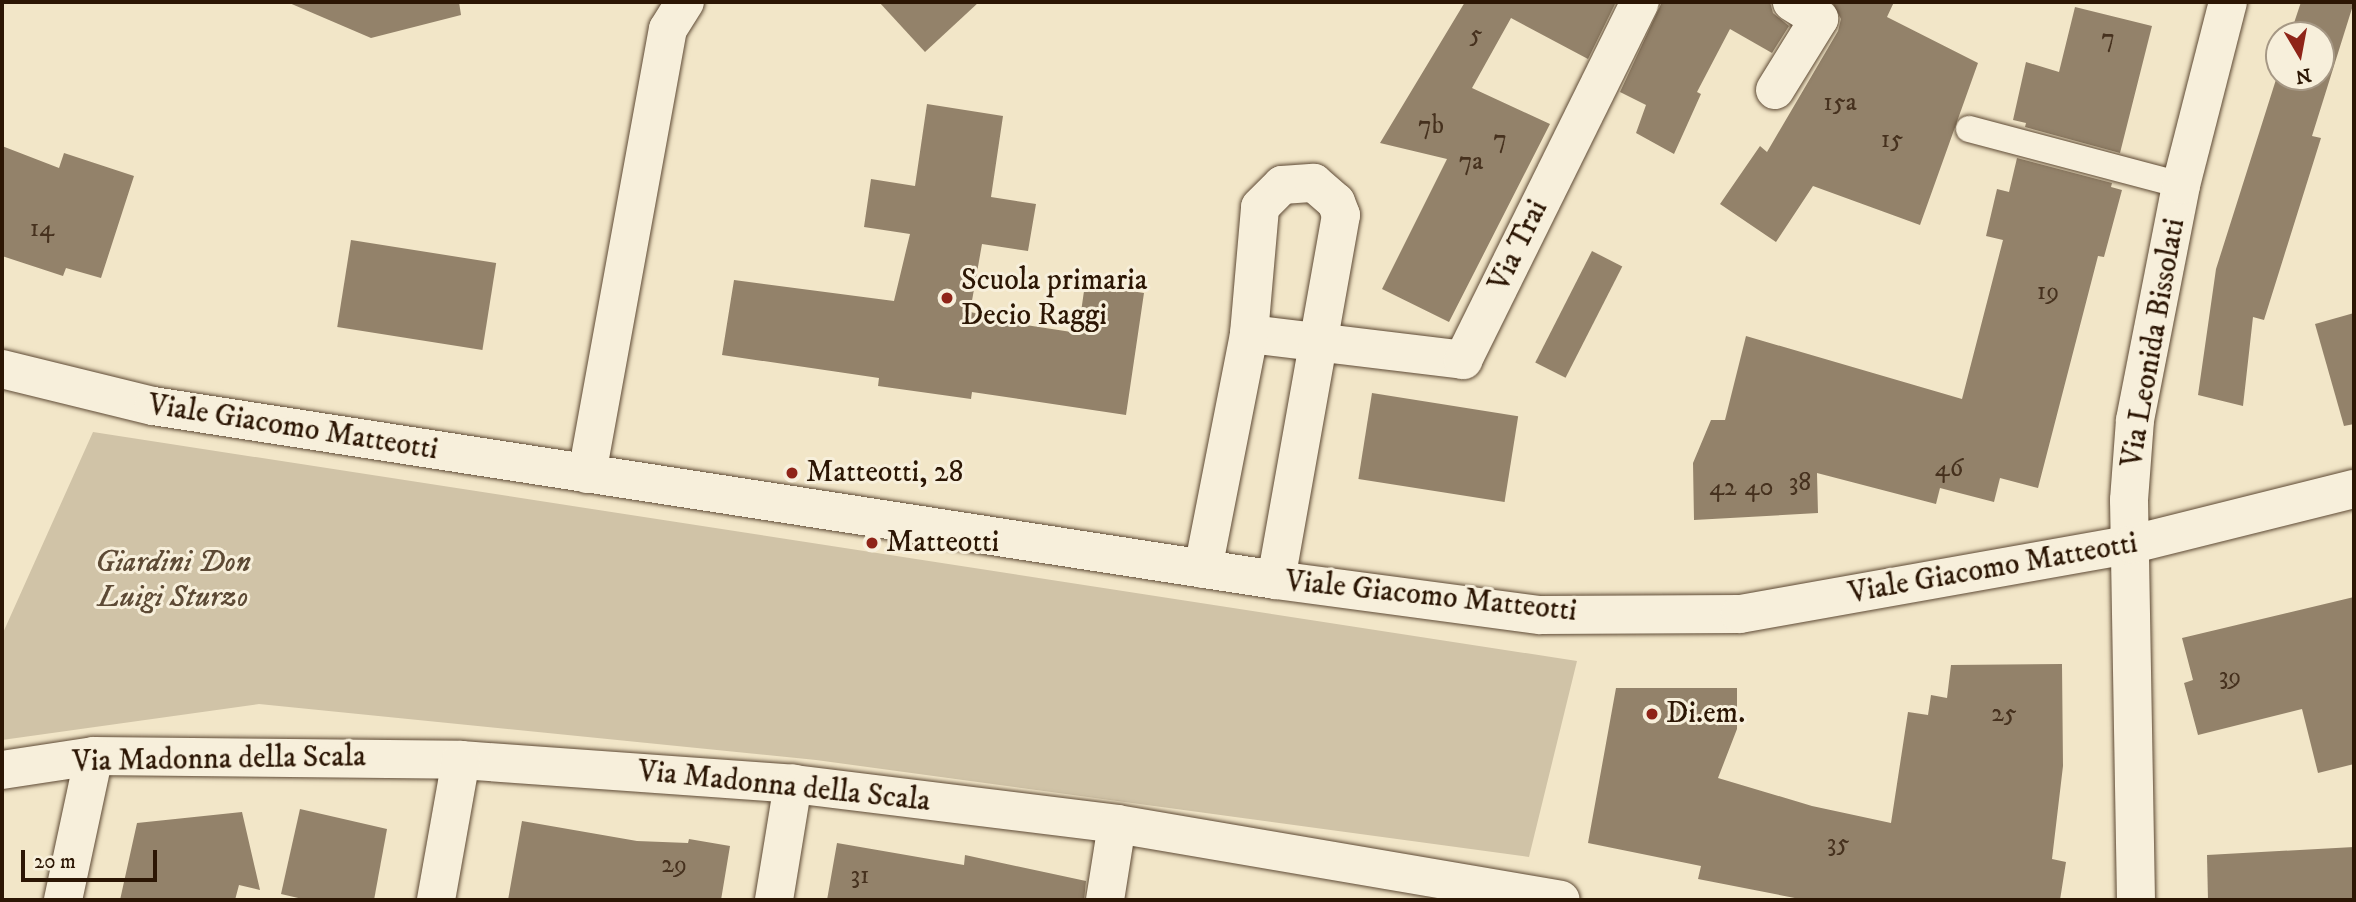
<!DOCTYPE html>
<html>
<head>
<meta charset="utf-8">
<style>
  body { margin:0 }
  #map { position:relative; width:2356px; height:902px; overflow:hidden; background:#f2e6c8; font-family:"IM FELL DW Pica",serif }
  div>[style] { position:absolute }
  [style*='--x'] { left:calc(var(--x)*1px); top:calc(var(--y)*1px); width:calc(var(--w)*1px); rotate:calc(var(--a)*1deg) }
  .green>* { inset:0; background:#d0c3a7 }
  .building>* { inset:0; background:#93826a; transform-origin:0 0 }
  .roads { filter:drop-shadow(0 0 2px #5e4a35) drop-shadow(0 0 2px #5e4a35) }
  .service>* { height:26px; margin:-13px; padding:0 13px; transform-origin:13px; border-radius:13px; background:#f7efdb }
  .minor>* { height:38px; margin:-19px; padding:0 19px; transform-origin:19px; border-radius:19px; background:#f7efdb }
  .secondary>* { height:38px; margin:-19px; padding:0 19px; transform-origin:19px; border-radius:19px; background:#f7efdb }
  .dots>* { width:19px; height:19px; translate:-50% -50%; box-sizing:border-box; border:4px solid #f7efdb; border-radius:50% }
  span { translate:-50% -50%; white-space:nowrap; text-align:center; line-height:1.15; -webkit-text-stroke:6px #f7efdb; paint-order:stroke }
  .number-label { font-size:26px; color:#46311e }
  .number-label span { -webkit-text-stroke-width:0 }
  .street-label { font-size:30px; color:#2c1604 }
  .poi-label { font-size:30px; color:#2c1604 }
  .left { translate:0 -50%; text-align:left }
  .park-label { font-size:30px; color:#5d4a35; font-style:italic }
  .frame { position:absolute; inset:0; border:4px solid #2c1604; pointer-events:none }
  .north { position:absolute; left:2265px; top:21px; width:70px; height:70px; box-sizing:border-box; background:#f7efdb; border:2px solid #a69885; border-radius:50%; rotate:170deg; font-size:19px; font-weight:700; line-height:28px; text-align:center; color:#2c1604 }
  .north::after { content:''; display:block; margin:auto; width:24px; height:32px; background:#8f2418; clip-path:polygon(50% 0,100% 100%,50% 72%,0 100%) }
  .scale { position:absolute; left:21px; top:850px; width:136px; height:32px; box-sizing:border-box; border:4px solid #2c1604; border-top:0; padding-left:9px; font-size:21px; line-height:24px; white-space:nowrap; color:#2c1604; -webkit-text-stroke:5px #f7efdb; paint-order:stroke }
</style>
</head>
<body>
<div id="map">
  <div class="green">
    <div style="clip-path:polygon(93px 432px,1577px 661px,1529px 857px,816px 760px,259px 704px,2px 740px,2px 635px)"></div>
  </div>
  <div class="building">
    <div style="clip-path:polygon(287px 2px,459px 2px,461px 15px,371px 38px)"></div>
    <div style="clip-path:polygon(879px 2px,979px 2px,925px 52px)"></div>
    <div style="clip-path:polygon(1465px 2px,1616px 2px,1588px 59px,1511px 18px,1472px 88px,1550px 124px,1449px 322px,1382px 289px,1447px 159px,1380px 143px)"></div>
    <div style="clip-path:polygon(1662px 2px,1770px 2px,1773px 13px,1789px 26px,1772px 53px,1730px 29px,1697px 92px,1701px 94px,1674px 154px,1636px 133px,1646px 105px,1620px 92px)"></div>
    <div style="clip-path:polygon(1832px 2px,1894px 2px,1887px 17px,1978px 63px,1920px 225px,1813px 186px,1776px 242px,1720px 204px,1760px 146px,1767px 152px,1838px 31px,1841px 19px)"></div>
    <div style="clip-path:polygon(2301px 2px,2354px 2px,2312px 136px,2321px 138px,2264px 320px,2253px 317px,2243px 406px,2198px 395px,2216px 269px,2279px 70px,2279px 77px,2321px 77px,2321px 35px,2290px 35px)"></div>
    <div style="clip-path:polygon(2075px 7px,2152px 26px,2120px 153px,2025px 127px,2026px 123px,2013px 120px,2026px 62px,2059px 72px)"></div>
    <div style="clip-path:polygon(927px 104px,1003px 116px,991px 197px,1036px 204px,1028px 251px,982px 244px,970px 312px,980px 314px,980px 318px,1078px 333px,1085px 284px,1144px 293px,1126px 415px,972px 392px,971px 399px,878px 386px,879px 378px,722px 355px,734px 280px,894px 301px,910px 234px,864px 227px,871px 179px,915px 186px)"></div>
    <div style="clip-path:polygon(2px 146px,59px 168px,64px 153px,134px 176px,101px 278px,66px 268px,63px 276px,2px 256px)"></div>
    <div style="clip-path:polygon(2017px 158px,2112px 183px,2111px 187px,2122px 190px,2104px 257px,2098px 256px,2038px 488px,2000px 478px,1994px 502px,1940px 488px,1936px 504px,1817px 473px,1818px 513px,1694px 520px,1693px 463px,1711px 420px,1725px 420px,1746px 336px,1962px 399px,2003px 240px,1986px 236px,1997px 189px,2009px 192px)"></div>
    <div style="left:351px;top:240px;width:147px;height:88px;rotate:9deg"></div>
    <div style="left:1592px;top:251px;width:34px;height:125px;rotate:27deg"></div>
    <div style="clip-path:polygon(2354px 313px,2354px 424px,2344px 426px,2315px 324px)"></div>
    <div style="left:1372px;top:393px;width:148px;height:87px;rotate:9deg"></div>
    <div style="clip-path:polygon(2354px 597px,2354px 764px,2318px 773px,2302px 709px,2198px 735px,2184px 683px,2193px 680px,2182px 638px)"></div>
    <div style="clip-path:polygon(2062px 664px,2063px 766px,2052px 859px,2066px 862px,2060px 900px,1805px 900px,1698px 879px,1701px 866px,1588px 843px,1616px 688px,1737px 688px,1737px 729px,1718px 778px,1812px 806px,1891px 823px,1908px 712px,1928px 715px,1931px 695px,1947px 698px,1951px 665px)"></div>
    <div style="clip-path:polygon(300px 809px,387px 829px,374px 900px,307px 900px,281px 894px)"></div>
    <div style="clip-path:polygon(242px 812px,260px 890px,239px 885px,235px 900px,120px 900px,137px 823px)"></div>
    <div style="clip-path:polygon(522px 821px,637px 841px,688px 843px,689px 839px,730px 846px,721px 900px,508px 900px)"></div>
    <div style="clip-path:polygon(837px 843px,964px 865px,965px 855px,1086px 881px,1084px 900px,827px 900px)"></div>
    <div style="clip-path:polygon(2354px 847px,2354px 900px,2208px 900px,2207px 855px)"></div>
  </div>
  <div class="roads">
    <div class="service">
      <div style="--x:1969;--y:129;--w:219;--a:14.8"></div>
    </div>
    <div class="minor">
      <div style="--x:1775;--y:90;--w:84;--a:-58.2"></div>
      <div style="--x:1819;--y:19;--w:32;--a:-148"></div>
      <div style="--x:1249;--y:334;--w:216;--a:6.9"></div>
      <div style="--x:1463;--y:360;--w:399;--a:-63.7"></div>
      <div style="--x:587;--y:474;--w:452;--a:-79.7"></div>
      <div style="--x:668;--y:29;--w:32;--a:-58"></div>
      <div style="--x:1203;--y:569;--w:239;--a:-78.9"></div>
      <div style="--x:1249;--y:334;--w:127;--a:-85"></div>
      <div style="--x:1260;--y:207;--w:31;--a:-45"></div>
      <div style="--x:1282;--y:185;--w:32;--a:-4"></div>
      <div style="--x:1314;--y:183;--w:29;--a:41"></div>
      <div style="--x:1336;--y:202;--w:14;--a:69"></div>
      <div style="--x:1341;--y:215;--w:371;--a:100.1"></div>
      <div style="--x:2;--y:770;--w:93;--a:-8.7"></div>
      <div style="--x:94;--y:756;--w:367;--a:0.6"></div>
      <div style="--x:461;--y:760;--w:333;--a:4.1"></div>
      <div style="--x:793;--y:784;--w:326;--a:7"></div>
      <div style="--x:1117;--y:824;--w:450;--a:9.7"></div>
      <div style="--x:63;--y:900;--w:147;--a:-77.9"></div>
      <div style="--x:436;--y:900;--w:142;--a:-79.9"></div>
      <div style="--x:774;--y:900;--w:118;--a:-80.7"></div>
      <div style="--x:1105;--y:900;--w:77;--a:-81"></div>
      <div style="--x:2136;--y:900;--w:400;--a:-91"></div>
      <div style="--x:2129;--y:500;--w:80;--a:-85.7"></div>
      <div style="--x:2135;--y:420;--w:239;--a:-78.9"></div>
      <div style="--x:2181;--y:185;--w:189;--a:-75.6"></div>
    </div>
    <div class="secondary">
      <div style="--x:2;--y:369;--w:155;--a:13.8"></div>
      <div style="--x:153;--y:406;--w:1136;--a:8.81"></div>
      <div style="--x:1276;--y:580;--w:266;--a:7.6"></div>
      <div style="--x:1540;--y:615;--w:200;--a:-0.3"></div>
      <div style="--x:1740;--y:614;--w:399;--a:-10.1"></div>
      <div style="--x:2133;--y:544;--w:228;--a:-14"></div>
    </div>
  </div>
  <div class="dots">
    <div style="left:947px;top:298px;background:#8f2418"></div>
    <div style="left:792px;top:473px;background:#8f2418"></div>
    <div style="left:872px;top:543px;background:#8f2418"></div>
    <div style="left:1652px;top:714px;background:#8f2418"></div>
  </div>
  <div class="number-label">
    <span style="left:1476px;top:35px">5</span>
    <span style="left:2108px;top:39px">7</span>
    <span style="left:1840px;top:103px">15a</span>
    <span style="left:1431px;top:126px">7b</span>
    <span style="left:1500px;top:140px">7</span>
    <span style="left:1892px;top:140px">15</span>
    <span style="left:1471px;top:162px">7a</span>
    <span style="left:42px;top:229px">14</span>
    <span style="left:2048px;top:292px">19</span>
    <span style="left:1949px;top:469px">46</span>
    <span style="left:1800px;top:483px">38</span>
    <span style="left:1723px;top:488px">42</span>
    <span style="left:1759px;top:488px">40</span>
    <span style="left:2230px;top:677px">39</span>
    <span style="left:2004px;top:714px">25</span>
    <span style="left:1838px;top:844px">35</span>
    <span style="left:674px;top:865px">29</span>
    <span style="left:860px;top:876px">31</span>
  </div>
  <div class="street-label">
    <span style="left:1519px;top:246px;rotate:-64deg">Via Trai</span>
    <span style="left:2154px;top:343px;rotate:-80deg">Via Leonida Bissolati</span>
    <span style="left:293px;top:428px;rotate:9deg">Viale Giacomo Matteotti</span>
    <span style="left:1993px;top:569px;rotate:-10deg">Viale Giacomo Matteotti</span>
    <span style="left:1431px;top:597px;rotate:6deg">Viale Giacomo Matteotti</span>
    <span style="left:219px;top:760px;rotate:-1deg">Via Madonna della Scala</span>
    <span style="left:784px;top:787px;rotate:6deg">Via Madonna della Scala</span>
  </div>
  <div class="poi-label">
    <span class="left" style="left:961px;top:298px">Scuola primaria<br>Decio Raggi</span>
    <span class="left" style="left:806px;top:473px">Matteotti, 28</span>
    <span class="left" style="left:886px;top:543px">Matteotti</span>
    <span class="left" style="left:1666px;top:714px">Di.em.</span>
  </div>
  <div class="park-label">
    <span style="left:173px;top:580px">Giardini Don<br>Luigi Sturzo</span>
  </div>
  <div class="frame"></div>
  <div class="north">N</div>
  <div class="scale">20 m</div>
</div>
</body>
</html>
